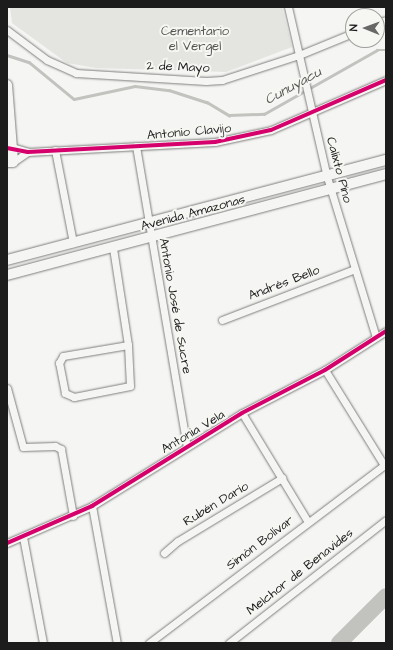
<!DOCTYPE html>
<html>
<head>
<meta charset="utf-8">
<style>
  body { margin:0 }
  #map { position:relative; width:393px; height:650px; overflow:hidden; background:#f5f5f3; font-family:"Architects Daughter",sans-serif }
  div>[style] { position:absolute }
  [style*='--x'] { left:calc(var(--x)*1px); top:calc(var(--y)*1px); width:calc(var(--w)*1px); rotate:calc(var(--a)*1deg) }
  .green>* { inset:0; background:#e4e4e1 }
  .stream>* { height:2.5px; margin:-1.25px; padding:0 1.25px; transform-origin:1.25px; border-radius:1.25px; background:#c2c2bf }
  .river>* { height:16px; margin:-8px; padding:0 8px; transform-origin:8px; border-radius:8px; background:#c2c2bf }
  .roads { filter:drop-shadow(0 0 1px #7e7e7d) drop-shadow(0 0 1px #7e7e7d) }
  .street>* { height:7px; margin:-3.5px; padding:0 3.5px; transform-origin:3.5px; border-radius:3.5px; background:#f5f5f3 }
  .secondary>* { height:10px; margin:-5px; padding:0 5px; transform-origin:5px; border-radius:5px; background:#f5f5f3 }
  .cycleway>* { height:4px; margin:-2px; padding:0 2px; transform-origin:2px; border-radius:2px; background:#d6006c }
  span { translate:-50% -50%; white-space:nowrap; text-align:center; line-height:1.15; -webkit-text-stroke:4px #f6f6f2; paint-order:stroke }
  .park-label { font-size:13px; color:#545453 }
  .street-label { font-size:13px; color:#1c1c1c }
  .water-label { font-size:14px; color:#565654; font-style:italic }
  .frame { position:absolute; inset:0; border:8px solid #1c1c1c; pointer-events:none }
  .north { position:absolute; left:345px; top:8px; width:40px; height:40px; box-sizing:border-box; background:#f6f6f2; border:1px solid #9f9f9c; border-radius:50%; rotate:271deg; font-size:11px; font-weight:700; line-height:16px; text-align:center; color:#1c1c1c }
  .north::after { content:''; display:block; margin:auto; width:14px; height:18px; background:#686867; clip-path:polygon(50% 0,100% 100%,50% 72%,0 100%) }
</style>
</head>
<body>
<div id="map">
  <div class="green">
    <div style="clip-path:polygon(10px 7px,282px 7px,292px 47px,226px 72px,96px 68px,67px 63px,12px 23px)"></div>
  </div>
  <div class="stream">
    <div style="--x:7;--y:55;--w:23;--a:18"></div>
    <div style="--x:29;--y:62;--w:58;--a:39.4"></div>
    <div style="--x:74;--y:99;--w:62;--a:-12"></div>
    <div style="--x:135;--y:86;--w:34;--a:7"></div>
    <div style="--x:169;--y:90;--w:40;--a:18"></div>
    <div style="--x:207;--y:102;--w:26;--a:31"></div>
    <div style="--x:229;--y:115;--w:35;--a:-2"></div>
    <div style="--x:264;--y:114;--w:130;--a:-29.5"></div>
    <div style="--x:377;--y:50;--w:9;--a:0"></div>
  </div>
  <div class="river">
    <div style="--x:339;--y:643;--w:66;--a:-45"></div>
  </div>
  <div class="roads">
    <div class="street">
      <div style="--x:288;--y:7;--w:174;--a:77.1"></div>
      <div style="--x:327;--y:177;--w:167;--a:73"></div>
      <div style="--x:377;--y:23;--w:9;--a:-18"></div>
      <div style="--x:7;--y:30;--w:50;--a:36.9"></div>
      <div style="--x:47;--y:60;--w:32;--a:24"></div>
      <div style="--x:76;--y:73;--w:130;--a:3.5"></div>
      <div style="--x:206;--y:81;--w:16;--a:-4"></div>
      <div style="--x:222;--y:80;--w:81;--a:-18"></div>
      <div style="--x:299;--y:55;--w:58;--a:-22.2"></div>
      <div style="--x:136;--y:146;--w:304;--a:80.4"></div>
      <div style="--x:12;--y:147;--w:17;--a:17"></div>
      <div style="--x:28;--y:152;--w:187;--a:-3.1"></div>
      <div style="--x:215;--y:142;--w:57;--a:-12.1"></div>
      <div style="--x:271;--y:130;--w:125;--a:-23.5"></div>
      <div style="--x:55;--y:150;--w:95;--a:79"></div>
      <div style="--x:13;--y:162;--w:18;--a:-34"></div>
      <div style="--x:113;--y:248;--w:98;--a:81.2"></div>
      <div style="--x:128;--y:345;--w:41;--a:87.2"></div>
      <div style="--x:130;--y:386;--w:57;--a:168.9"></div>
      <div style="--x:74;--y:397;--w:10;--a:-156"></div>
      <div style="--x:65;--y:393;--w:31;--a:-101"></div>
      <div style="--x:59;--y:363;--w:8;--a:-60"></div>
      <div style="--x:63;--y:356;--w:66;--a:-9.6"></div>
      <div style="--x:222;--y:320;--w:142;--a:-21"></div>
      <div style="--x:325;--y:370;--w:112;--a:58.2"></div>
      <div style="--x:7;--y:388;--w:61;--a:74.8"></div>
      <div style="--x:23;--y:447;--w:32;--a:-2"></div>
      <div style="--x:55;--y:446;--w:7;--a:27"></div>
      <div style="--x:61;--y:449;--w:68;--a:79.8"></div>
      <div style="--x:242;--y:413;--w:127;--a:58.8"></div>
      <div style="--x:92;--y:506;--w:139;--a:79.7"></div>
      <div style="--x:23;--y:537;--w:108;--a:79.3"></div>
      <div style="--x:7;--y:543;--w:93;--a:-23.5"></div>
      <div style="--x:92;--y:506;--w:176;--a:-31.8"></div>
      <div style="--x:242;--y:413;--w:93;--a:-27.4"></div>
      <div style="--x:325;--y:370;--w:72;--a:-32.6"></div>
      <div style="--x:164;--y:553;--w:18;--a:-41"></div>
      <div style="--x:178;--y:541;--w:122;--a:-31.2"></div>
      <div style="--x:149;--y:643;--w:297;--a:-37.1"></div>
      <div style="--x:229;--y:643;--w:199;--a:-38.1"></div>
    </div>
    <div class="secondary">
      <div style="--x:7;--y:85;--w:77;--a:85.5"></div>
      <div style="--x:13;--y:162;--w:6;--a:180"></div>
      <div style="--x:7;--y:260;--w:392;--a:-14.8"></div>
      <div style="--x:7;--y:275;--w:392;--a:-14.9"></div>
    </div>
  </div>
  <div class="cycleway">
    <div style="--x:7;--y:148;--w:21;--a:11"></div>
    <div style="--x:28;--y:152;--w:187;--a:-3.1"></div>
    <div style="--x:215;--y:142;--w:57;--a:-12.1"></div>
    <div style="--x:271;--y:130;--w:125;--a:-23.5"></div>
    <div style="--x:7;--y:543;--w:93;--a:-23.5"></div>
    <div style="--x:92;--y:506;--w:176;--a:-31.8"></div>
    <div style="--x:242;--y:413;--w:93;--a:-27.4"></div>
    <div style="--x:325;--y:370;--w:72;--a:-32.6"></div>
  </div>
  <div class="park-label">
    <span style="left:195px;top:39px">Cementario<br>el Vergel</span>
  </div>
  <div class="street-label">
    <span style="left:178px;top:67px;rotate:2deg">2 de Mayo</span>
    <span style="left:189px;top:132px;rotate:-5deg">Antonio Clavijo</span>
    <span style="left:339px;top:170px;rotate:75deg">Calixto Pino</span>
    <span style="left:193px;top:213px;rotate:-15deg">Avenida Amazonas</span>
    <span style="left:284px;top:283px;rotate:-21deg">Andrés Bello</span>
    <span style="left:175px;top:306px;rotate:80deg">Antonio José de Sucre</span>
    <span style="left:193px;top:432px;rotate:-31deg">Antonia Vela</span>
    <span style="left:216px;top:504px;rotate:-31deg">Rubén Darío</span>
    <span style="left:260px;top:543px;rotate:-37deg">Simón Bolívar</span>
    <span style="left:300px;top:572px;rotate:-38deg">Melchor de Benavides</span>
  </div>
  <div class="water-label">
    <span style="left:293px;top:86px;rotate:-29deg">Cunuyacu</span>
  </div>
  <div class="frame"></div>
  <div class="north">N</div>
</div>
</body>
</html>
